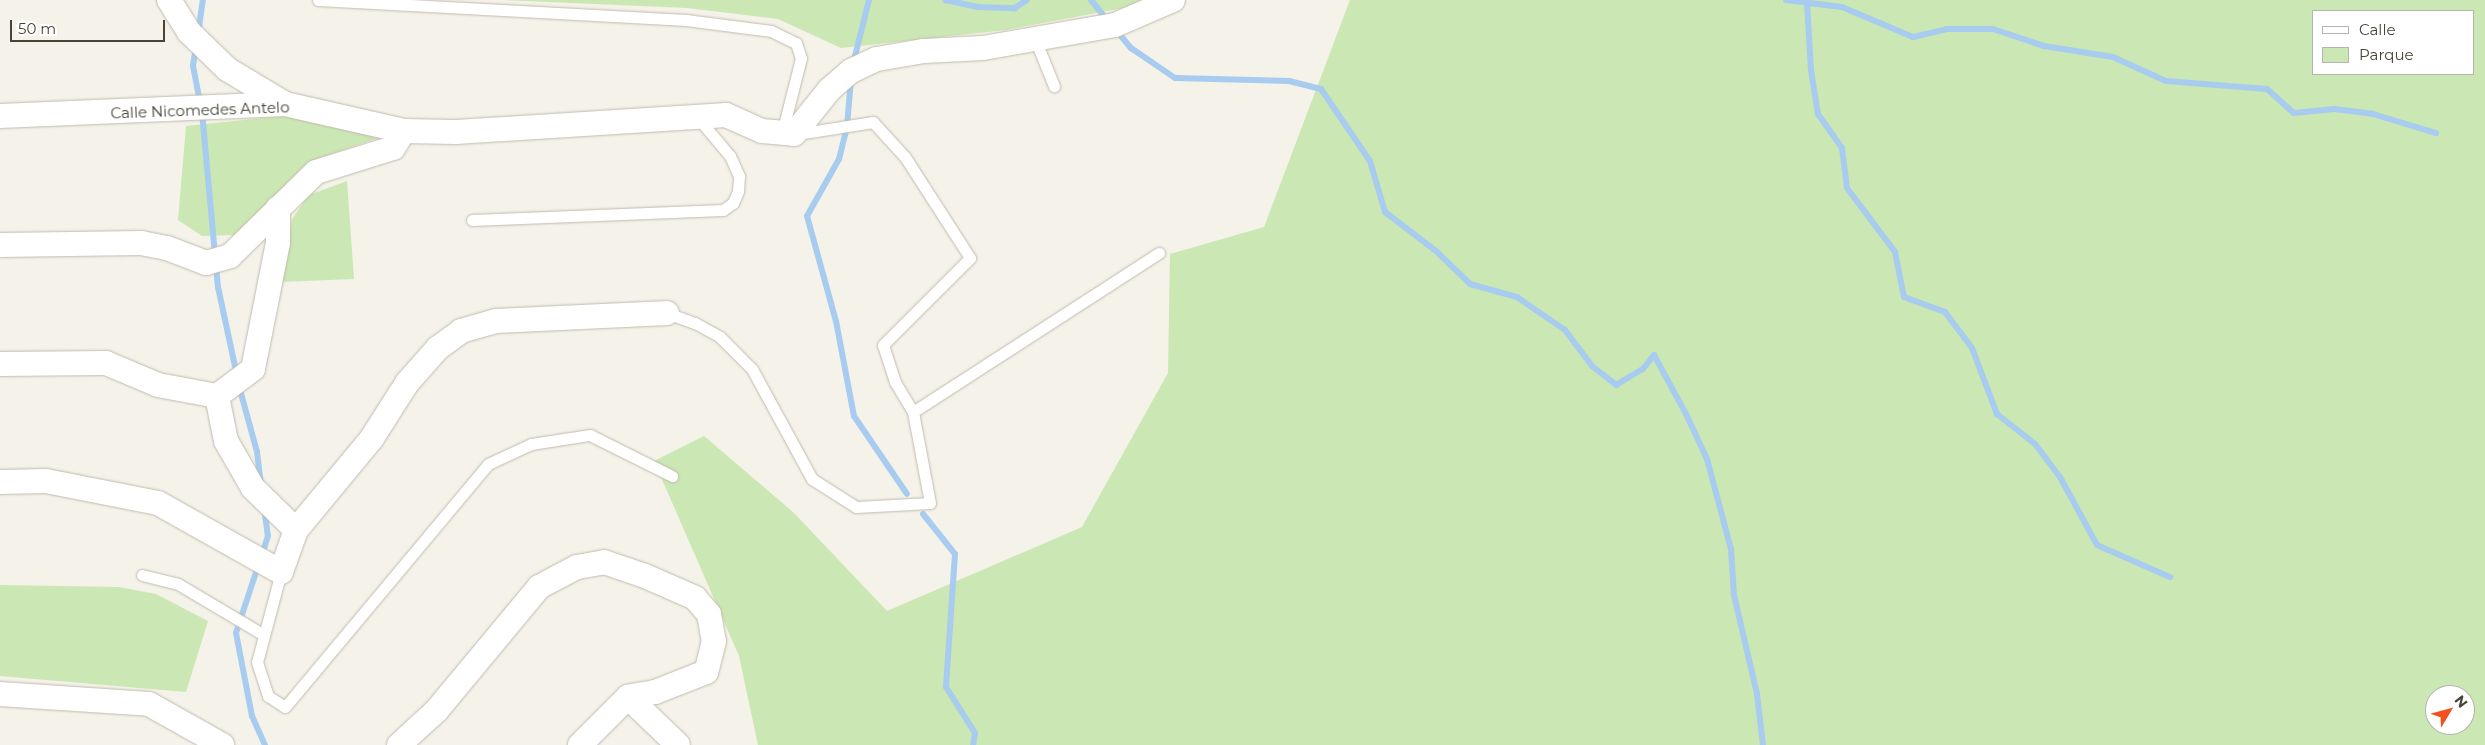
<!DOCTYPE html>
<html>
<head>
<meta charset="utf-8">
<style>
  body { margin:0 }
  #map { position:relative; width:2485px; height:745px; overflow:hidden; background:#f4f2e9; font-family:Montserrat,sans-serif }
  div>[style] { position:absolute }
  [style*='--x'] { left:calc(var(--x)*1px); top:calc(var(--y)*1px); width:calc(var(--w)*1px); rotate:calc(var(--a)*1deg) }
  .green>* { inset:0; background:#cbe7b3 }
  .stream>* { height:6px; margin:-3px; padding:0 3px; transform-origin:3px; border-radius:3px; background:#a7ccef }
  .roads { filter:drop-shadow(0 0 1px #c0baac) drop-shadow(0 0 1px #c0baac) }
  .lane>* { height:11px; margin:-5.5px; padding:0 5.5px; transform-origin:5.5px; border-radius:5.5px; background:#fff }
  .street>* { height:24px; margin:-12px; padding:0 12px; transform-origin:12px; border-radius:12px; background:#fff }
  span { translate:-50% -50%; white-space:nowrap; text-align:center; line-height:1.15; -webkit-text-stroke:4.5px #fff; paint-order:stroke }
  .street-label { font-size:15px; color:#484337 }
  .legend { position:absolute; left:2312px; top:10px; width:162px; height:65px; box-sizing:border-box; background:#fff; border:1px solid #b6b4af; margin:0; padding:6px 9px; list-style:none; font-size:15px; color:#484337 }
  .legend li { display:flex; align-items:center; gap:10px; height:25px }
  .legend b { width:25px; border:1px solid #b6b4af }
  .north { position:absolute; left:2425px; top:685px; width:50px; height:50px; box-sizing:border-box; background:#fff; border:1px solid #b6b4af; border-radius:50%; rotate:53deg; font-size:14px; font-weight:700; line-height:20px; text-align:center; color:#484337 }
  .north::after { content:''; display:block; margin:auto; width:18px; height:22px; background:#f5511f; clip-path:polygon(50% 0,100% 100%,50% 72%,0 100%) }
  .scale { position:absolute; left:10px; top:20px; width:155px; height:22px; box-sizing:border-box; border:2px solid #484337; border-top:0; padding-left:6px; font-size:15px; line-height:18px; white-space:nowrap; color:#484337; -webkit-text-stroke:4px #fff; paint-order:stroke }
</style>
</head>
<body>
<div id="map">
  <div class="green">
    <div style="clip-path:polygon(503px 0,1141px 0,1123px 8px,1006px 30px,841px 48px,778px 19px,687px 8px)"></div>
    <div style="clip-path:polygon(evenodd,1350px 0,2485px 0,2485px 745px,758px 745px,739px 656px,654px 461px,704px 436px,794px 513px,887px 611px,1082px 527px,1168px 373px,1170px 254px,1264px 227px,1350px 0,2314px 11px,2474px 11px,2474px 74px,2314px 74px,2314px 11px,1350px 0,2435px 695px,2465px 695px,2465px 725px,2435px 725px,2435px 695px)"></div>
    <div style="clip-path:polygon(284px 116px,384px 136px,308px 162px,236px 235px,202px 236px,178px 220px,186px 126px)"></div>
    <div style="clip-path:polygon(347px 181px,354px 279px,280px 282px,292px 219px,309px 195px)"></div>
    <div style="clip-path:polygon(0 585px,119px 587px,156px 594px,208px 621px,186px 692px,0 676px)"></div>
  </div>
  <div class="stream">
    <div style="--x:945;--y:0;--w:33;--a:12"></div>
    <div style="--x:977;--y:7;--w:38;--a:2"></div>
    <div style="--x:1015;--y:8;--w:14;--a:-34"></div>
    <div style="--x:1091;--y:0;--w:21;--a:51"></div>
    <div style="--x:1786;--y:0;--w:56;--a:7.1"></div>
    <div style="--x:1842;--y:7;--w:77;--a:22.9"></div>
    <div style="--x:1913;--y:37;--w:35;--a:-13"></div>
    <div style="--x:1947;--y:29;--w:46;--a:0"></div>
    <div style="--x:1993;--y:29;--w:54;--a:18.4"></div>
    <div style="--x:2044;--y:46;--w:70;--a:9.1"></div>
    <div style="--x:2113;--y:57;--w:58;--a:24.4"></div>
    <div style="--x:2166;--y:81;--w:101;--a:4.5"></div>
    <div style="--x:2267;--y:89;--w:36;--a:42"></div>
    <div style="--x:2294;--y:113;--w:40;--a:-5.7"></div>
    <div style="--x:2334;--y:109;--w:39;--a:7"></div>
    <div style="--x:2373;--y:114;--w:66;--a:16.8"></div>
    <div style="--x:1807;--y:3;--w:67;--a:86.6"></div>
    <div style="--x:1811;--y:70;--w:45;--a:81"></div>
    <div style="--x:1818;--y:114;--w:42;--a:54.8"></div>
    <div style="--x:1842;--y:148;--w:40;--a:82.9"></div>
    <div style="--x:1847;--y:188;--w:80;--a:53.1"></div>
    <div style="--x:1895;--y:252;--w:46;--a:78.7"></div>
    <div style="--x:1904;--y:297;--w:44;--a:20.1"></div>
    <div style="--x:1945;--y:312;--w:45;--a:53.1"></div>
    <div style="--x:1972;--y:348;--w:71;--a:69.3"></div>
    <div style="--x:1997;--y:414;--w:48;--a:38.3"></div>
    <div style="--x:2035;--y:444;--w:41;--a:52.9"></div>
    <div style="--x:2060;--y:477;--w:77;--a:61.4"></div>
    <div style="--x:2097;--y:545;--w:80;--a:23.7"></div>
    <div style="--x:199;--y:27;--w:27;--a:-82"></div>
    <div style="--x:1120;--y:35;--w:17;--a:50"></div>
    <div style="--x:1131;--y:48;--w:53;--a:34.3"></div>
    <div style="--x:1175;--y:78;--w:114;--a:1.5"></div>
    <div style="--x:1289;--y:81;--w:33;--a:14"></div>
    <div style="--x:1321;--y:89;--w:87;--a:55.8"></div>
    <div style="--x:1370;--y:161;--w:53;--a:73.6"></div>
    <div style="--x:1385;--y:212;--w:64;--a:37.4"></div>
    <div style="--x:1436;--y:251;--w:47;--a:44.1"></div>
    <div style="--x:1470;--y:284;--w:49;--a:15.5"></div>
    <div style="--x:1517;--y:297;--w:58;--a:34.5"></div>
    <div style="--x:1565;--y:330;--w:45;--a:53.1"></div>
    <div style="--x:1592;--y:366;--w:31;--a:38"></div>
    <div style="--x:1616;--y:385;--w:31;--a:-31"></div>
    <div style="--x:1643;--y:369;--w:18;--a:-52"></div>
    <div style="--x:1654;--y:355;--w:67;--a:61.5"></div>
    <div style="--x:1686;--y:414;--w:50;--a:65"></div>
    <div style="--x:1707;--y:459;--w:93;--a:75.1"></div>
    <div style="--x:1731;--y:549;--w:46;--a:86.3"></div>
    <div style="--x:1734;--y:595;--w:102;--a:76.9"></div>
    <div style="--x:1757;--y:694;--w:51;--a:83.3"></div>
    <div style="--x:195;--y:53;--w:13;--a:99"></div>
    <div style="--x:193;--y:66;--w:37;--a:79"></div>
    <div style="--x:853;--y:64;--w:66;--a:-76"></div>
    <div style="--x:851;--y:79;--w:48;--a:94.8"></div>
    <div style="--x:847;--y:127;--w:33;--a:104"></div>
    <div style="--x:839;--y:159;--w:65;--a:119.3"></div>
    <div style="--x:807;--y:216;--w:109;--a:74.6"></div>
    <div style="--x:836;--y:321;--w:97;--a:79.3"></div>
    <div style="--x:854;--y:416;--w:94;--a:55.8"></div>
    <div style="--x:202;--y:112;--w:176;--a:84.8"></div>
    <div style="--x:218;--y:287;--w:91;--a:77.9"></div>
    <div style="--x:239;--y:386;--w:68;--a:74.7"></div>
    <div style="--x:257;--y:452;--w:31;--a:83"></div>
    <div style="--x:264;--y:508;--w:28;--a:82"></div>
    <div style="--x:268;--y:536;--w:102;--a:108.3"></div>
    <div style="--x:236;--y:633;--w:85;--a:79.1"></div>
    <div style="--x:252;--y:716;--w:32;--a:66"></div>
    <div style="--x:923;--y:514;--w:51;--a:51.3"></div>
    <div style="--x:955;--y:554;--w:133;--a:93.9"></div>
    <div style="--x:946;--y:687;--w:54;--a:57.8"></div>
    <div style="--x:975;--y:733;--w:12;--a:99"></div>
  </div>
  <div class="roads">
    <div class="lane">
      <div style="--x:318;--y:0;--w:369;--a:3.1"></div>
      <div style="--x:686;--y:20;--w:86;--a:7.4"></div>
      <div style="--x:771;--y:31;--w:28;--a:26"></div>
      <div style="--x:796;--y:43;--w:16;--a:72"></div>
      <div style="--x:801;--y:58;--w:77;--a:104.2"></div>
      <div style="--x:1035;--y:39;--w:51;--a:68"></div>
      <div style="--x:797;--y:134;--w:77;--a:-9"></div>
      <div style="--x:873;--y:122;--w:47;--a:47.6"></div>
      <div style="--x:905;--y:157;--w:120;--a:57.2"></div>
      <div style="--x:970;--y:258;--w:123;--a:135"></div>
      <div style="--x:883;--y:345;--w:39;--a:72"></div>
      <div style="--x:895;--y:382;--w:35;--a:59"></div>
      <div style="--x:472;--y:220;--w:251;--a:-2.3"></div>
      <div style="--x:723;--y:210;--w:12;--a:-35"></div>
      <div style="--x:733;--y:203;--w:13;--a:-67"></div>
      <div style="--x:738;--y:191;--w:15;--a:-86"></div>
      <div style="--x:739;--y:176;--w:22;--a:-114"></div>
      <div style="--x:730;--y:156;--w:51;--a:-130.2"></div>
      <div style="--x:667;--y:313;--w:30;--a:20"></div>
      <div style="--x:695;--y:323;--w:29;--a:29"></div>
      <div style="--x:720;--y:337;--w:45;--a:45"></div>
      <div style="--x:752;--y:369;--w:125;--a:61.4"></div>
      <div style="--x:812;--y:479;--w:52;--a:32.5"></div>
      <div style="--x:856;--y:507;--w:74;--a:-3.1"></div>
      <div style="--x:930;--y:503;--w:93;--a:-100.6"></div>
      <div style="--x:913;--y:412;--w:293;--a:-32.9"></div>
      <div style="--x:281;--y:572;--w:93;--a:104.9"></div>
      <div style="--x:257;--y:662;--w:36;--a:72"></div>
      <div style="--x:268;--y:696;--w:20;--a:33"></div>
      <div style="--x:285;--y:707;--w:317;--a:-50.1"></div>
      <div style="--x:488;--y:464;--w:47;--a:-24.9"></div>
      <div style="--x:531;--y:444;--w:60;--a:-8.7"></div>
      <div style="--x:590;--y:435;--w:92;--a:26.6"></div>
      <div style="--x:142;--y:575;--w:37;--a:14"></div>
      <div style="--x:178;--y:584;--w:100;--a:30.7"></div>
    </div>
    <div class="street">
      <div style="--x:169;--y:0;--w:38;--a:58"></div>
      <div style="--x:189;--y:32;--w:53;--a:44.2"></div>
      <div style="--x:227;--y:69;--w:68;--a:31.1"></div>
      <div style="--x:0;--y:116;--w:285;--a:-2.4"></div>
      <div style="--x:285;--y:104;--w:122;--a:12.8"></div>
      <div style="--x:404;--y:131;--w:52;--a:1.1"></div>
      <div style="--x:456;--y:132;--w:271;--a:-3.6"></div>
      <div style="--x:726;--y:115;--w:39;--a:24"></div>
      <div style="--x:762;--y:131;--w:32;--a:5"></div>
      <div style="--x:794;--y:134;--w:56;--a:-51.5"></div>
      <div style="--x:829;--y:90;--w:29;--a:-41"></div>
      <div style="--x:851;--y:71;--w:29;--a:-25"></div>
      <div style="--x:877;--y:59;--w:48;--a:-9.7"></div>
      <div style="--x:924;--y:51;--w:59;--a:-2.9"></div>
      <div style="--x:983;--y:48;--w:134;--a:-9.9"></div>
      <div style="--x:1115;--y:25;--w:63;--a:-23.3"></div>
      <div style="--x:0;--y:245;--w:141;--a:-0.8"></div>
      <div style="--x:141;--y:243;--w:26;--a:11"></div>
      <div style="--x:167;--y:248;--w:42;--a:21"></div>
      <div style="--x:206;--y:263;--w:25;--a:-16"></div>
      <div style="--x:230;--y:256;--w:120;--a:-44.3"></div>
      <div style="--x:316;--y:172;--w:81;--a:-17.3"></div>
      <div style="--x:393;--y:148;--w:20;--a:-57"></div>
      <div style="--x:0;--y:364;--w:106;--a:-0.5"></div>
      <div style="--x:106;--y:363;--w:56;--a:22.9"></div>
      <div style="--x:158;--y:385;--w:60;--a:10.6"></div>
      <div style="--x:217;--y:396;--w:45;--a:-36.9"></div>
      <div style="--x:253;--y:369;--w:128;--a:-78.8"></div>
      <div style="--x:278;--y:243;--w:35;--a:-90"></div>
      <div style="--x:217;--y:396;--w:46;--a:78.7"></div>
      <div style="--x:226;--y:441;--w:54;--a:60.1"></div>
      <div style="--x:253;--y:488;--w:60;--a:44.3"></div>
      <div style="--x:0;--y:482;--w:46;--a:-1.2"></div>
      <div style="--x:46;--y:481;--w:114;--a:11.1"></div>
      <div style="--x:158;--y:503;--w:141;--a:29.3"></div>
      <div style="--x:281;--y:572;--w:45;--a:-70.3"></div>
      <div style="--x:296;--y:530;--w:119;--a:-50.4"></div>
      <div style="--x:372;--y:438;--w:65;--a:-57.5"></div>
      <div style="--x:407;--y:383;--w:47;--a:-48.5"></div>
      <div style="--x:438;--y:348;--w:29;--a:-36"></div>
      <div style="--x:461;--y:331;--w:37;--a:-16"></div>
      <div style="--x:497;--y:321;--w:170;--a:-2.7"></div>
      <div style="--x:0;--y:694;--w:149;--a:3.8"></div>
      <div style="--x:149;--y:704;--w:84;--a:29.3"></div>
      <div style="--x:628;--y:697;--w:69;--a:43.8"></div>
      <div style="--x:399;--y:745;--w:52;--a:-42.6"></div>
      <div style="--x:437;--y:710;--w:160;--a:-50.3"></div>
      <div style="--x:539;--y:587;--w:43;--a:-27.8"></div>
      <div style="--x:577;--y:567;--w:27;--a:-10"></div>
      <div style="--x:604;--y:562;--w:43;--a:18.9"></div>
      <div style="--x:645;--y:576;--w:55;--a:23.7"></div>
      <div style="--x:695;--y:598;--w:21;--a:49"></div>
      <div style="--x:709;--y:614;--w:27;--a:80"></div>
      <div style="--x:714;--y:641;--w:32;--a:104"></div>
      <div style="--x:706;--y:672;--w:55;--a:158.6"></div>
      <div style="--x:655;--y:692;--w:27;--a:170"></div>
      <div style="--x:628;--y:697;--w:68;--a:135"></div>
    </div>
  </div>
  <div class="street-label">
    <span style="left:200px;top:110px;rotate:-2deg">Calle Nicomedes Antelo</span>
  </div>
  <ul class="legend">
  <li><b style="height:6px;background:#fff"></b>Calle</li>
  <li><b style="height:14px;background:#cbe7b3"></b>Parque</li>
  </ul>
  <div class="north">N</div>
  <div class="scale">50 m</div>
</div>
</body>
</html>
